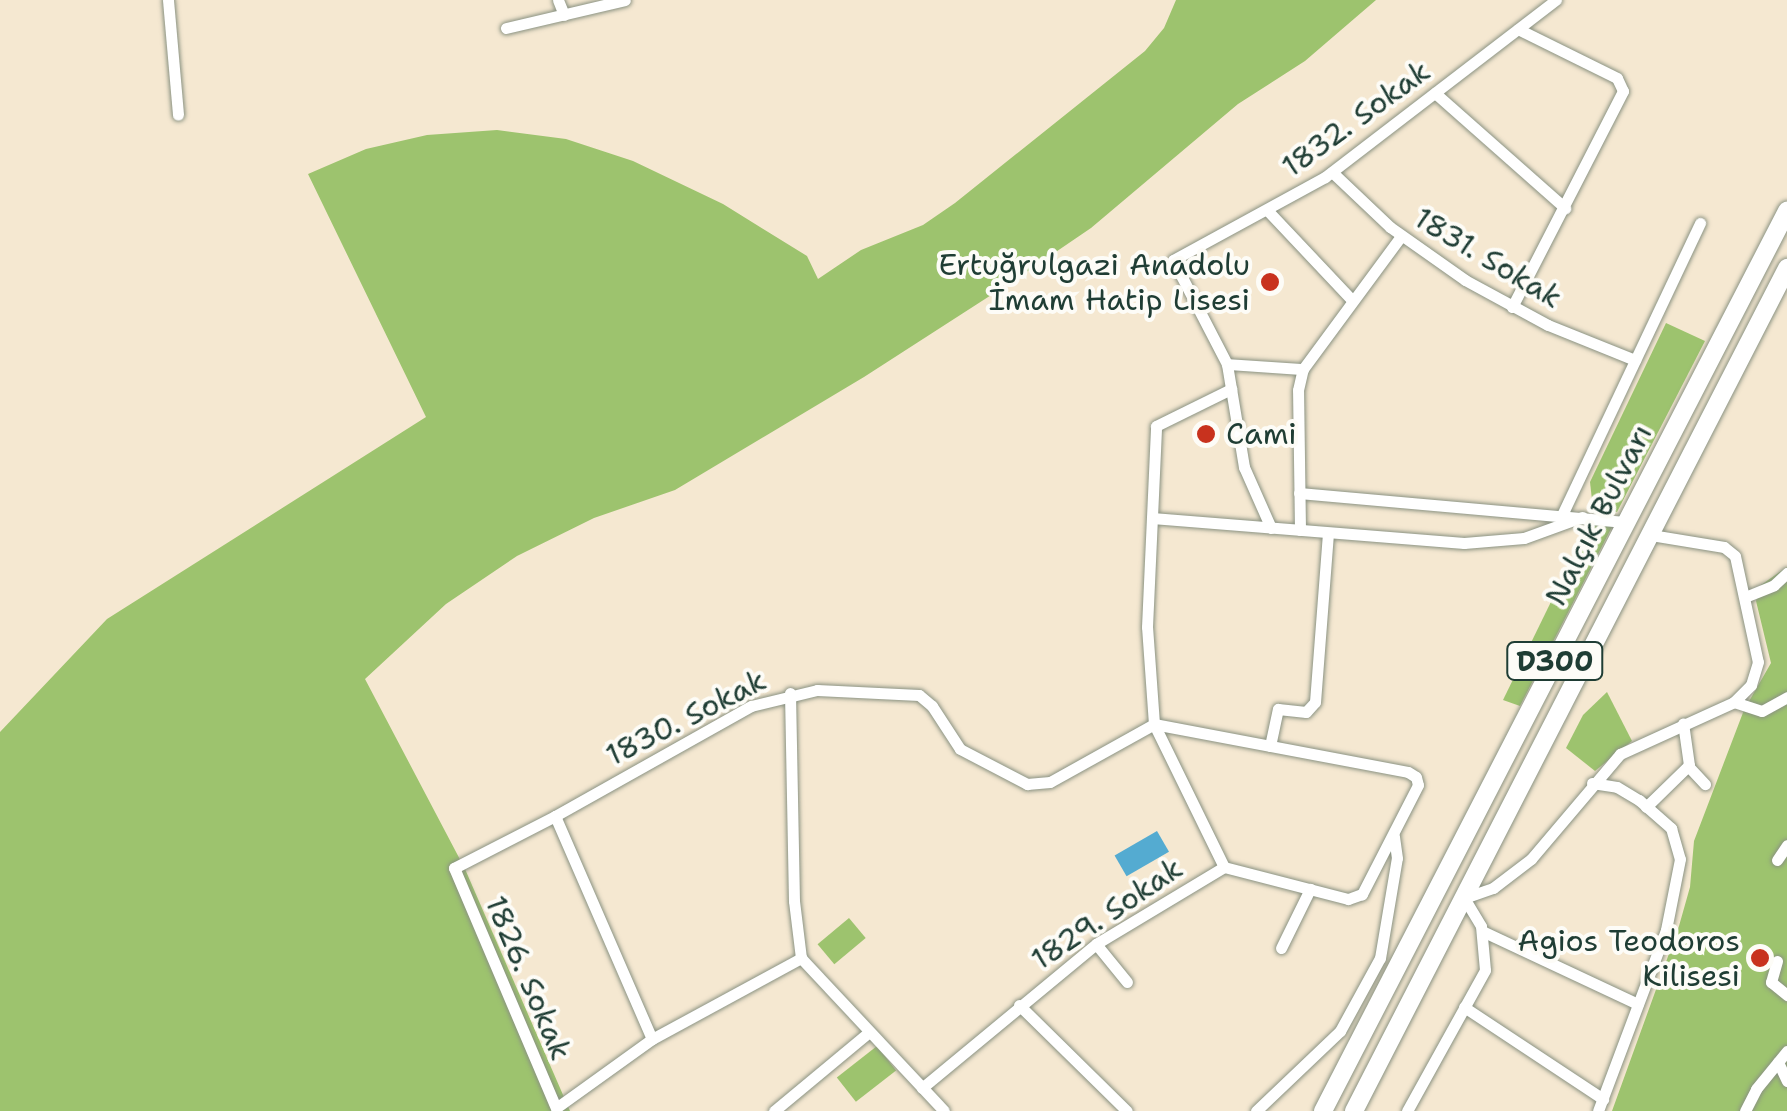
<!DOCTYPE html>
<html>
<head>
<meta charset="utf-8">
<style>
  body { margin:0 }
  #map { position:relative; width:1787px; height:1111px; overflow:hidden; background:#f5e8d1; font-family:"Shantell Sans",sans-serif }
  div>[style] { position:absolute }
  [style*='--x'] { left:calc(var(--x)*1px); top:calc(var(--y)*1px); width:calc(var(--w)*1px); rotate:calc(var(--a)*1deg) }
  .green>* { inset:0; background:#9dc36e; transform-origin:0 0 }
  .water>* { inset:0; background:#54abd1; transform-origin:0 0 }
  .roads { filter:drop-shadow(0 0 2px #8a9282) drop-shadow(0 0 2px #8a9282) }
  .minor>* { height:11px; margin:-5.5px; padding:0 5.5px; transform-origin:5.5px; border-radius:5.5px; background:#fff }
  .highway>* { height:18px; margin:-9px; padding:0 9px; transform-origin:9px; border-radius:9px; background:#fff }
  .dots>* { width:28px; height:28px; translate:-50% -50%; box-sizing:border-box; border:5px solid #fdfcf7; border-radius:50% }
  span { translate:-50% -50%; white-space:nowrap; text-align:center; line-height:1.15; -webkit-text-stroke:8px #fdfcf7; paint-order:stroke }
  .shield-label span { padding:2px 8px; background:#fdfcf7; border:2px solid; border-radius:8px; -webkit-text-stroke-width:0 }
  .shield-label { font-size:28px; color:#1f3d34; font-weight:700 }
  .street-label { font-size:30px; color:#1f3d34 }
  .poi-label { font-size:30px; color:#1f3d34 }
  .right { translate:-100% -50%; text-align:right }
  .left { translate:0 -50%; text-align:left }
</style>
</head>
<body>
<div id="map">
  <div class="green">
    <div style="clip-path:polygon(1176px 0,1376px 0,1305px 61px,1238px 104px,1091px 228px,1019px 277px,864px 377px,675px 490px,594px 518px,517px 556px,446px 604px,365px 679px,465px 869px,570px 1111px,0 1111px,0 732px,107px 619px,426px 417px,308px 174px,366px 149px,427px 135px,497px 130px,566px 139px,633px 161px,723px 204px,807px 256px,818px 279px,861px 250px,923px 225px,955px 203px,1145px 51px,1164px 28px)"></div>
    <div style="clip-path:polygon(1666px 323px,1705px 341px,1617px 512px,1605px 511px,1592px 500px,1590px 482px)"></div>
    <div style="clip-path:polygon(1590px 522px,1613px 525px,1520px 706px,1503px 700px)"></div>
    <div style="clip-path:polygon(1787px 567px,1787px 1111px,1612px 1111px,1679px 926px,1690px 887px,1694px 841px,1744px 710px,1771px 663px,1756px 601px,1761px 585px)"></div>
    <div style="clip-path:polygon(1607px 692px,1632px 741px,1595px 771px,1566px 748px,1583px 715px)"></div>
    <div style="left:849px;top:918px;width:26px;height:41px;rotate:50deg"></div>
    <div style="left:877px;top:1046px;width:31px;height:51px;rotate:52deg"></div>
  </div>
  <div class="water">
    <div style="left:1157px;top:831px;width:24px;height:49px;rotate:60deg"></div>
  </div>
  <div class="roads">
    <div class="minor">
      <div style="--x:168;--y:0;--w:115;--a:85"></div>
      <div style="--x:558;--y:0;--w:16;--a:68"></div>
      <div style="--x:506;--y:28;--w:122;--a:-13.2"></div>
      <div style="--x:1435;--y:93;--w:174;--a:41.5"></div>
      <div style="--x:1332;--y:172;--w:80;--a:43.5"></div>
      <div style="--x:1390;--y:227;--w:92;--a:35.2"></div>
      <div style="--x:1465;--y:280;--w:94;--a:28.5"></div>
      <div style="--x:1548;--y:325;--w:94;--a:21.9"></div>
      <div style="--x:1268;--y:211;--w:122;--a:46.7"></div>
      <div style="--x:1512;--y:307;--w:243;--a:-62.8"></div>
      <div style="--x:1623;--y:91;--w:14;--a:-115"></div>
      <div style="--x:1617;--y:78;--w:110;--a:-153.7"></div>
      <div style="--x:1227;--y:364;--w:76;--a:3.8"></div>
      <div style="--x:1299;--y:493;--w:327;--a:5.1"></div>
      <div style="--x:1562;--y:515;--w:323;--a:-64.7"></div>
      <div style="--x:1152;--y:518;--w:313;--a:4.6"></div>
      <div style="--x:1464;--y:543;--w:60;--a:-4.8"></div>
      <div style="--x:1524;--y:538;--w:62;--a:-19.9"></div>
      <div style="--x:1271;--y:528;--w:67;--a:-113.9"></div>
      <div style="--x:1244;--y:467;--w:104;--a:-99.4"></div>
      <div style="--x:1227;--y:364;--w:117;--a:-117.4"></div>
      <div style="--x:1173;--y:260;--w:173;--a:-28.6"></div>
      <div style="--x:1325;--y:177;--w:291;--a:-37.5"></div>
      <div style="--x:1300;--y:530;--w:140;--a:-90.8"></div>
      <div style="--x:1298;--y:390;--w:22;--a:-77"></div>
      <div style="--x:1303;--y:369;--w:165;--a:-53.6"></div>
      <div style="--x:1651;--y:535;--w:74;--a:9.3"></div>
      <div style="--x:1724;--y:547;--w:14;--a:39"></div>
      <div style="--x:1735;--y:556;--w:108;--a:77.8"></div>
      <div style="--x:1758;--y:662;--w:24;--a:107"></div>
      <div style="--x:1751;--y:685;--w:24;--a:135"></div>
      <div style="--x:1745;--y:597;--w:31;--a:-22"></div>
      <div style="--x:1774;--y:585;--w:18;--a:-43"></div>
      <div style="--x:790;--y:693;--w:208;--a:88.9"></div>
      <div style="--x:794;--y:901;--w:57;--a:83"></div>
      <div style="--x:801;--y:958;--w:209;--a:46.9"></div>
      <div style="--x:1270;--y:746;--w:38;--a:-78"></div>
      <div style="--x:1278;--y:709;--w:28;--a:6"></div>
      <div style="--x:1306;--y:712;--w:13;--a:-48"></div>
      <div style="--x:1315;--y:702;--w:169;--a:-85.6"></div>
      <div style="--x:1688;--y:766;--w:25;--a:47"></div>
      <div style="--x:1592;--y:783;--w:25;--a:9"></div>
      <div style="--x:1617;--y:787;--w:26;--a:31"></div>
      <div style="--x:1639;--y:800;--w:43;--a:41.2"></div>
      <div style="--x:1671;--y:828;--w:32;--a:74"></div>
      <div style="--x:1680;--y:859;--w:72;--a:101.2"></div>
      <div style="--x:1666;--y:930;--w:193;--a:110.6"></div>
      <div style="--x:1646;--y:807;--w:60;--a:-44.3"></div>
      <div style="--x:1689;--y:765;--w:42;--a:-98.1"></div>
      <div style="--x:555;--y:816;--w:225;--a:-29.3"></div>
      <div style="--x:751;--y:706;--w:68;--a:-13.6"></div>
      <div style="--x:817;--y:690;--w:102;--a:2.8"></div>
      <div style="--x:919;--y:695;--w:17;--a:40"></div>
      <div style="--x:932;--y:706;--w:51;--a:56.9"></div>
      <div style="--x:960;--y:749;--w:76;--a:27.6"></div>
      <div style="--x:1027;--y:784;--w:23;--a:-5"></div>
      <div style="--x:1050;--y:782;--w:119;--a:-29.1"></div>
      <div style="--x:1154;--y:724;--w:258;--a:10.7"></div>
      <div style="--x:1408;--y:772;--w:9;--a:32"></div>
      <div style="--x:1416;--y:777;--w:8;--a:76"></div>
      <div style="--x:1418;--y:785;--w:123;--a:117.2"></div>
      <div style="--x:1362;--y:894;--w:15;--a:160"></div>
      <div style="--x:1348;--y:899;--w:128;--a:-165.5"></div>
      <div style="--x:1224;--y:867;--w:149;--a:149"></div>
      <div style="--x:1096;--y:944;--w:226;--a:140.4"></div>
      <div style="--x:555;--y:816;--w:243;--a:66.5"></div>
      <div style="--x:652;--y:1039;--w:118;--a:144.3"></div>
      <div style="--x:556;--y:1108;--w:261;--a:-113"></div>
      <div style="--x:454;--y:868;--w:114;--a:-27.2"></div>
      <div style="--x:1777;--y:860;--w:18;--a:-56"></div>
      <div style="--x:1224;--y:867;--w:159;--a:-116.1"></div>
      <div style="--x:1154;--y:724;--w:97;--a:-94.1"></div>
      <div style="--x:1147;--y:627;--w:201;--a:-87.4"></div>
      <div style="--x:1156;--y:426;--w:84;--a:-26.3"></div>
      <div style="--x:1482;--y:931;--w:172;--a:25.1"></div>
      <div style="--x:1096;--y:944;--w:49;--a:50.8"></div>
      <div style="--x:1281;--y:948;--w:66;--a:-63.8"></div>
      <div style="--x:1777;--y:961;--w:22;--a:106"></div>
      <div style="--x:1771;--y:982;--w:21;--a:39"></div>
      <div style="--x:1019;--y:1005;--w:151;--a:44.5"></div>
      <div style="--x:1464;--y:1007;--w:167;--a:33.5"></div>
      <div style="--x:652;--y:1039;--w:170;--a:-28.5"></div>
      <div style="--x:1778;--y:1062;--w:21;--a:65"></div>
      <div style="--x:774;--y:1111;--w:122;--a:-39.7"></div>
      <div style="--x:1256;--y:1111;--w:116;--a:-43.6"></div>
      <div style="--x:1340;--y:1031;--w:83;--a:-61.3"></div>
      <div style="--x:1380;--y:958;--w:101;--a:-80.4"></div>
      <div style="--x:1397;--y:858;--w:22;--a:-98"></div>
      <div style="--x:1407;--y:1111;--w:161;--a:-61"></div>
      <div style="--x:1485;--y:970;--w:44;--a:-95.2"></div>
      <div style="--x:1481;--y:926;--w:33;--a:-121"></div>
      <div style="--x:1464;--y:898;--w:31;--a:-19"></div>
      <div style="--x:1493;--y:888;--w:48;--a:-37.3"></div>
      <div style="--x:1531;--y:859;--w:138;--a:-49.7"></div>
      <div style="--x:1620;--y:754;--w:125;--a:-24.5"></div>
      <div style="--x:1734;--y:702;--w:29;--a:18"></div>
      <div style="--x:1762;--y:711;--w:29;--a:-29"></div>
      <div style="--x:1745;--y:1111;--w:25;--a:-63"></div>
      <div style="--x:1756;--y:1089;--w:49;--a:-50.8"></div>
    </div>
    <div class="highway">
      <div style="--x:1323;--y:1111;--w:1013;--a:-62.73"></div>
      <div style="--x:1354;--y:1111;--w:948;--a:-62.81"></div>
    </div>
  </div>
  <div class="dots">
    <div style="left:1270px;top:282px;background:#c8321e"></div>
    <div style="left:1206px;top:434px;background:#c8321e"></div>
    <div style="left:1760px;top:958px;background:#c8321e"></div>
  </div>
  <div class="shield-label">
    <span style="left:1555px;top:661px">D300</span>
  </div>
  <div class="street-label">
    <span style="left:1356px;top:119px;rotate:-36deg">1832. Sokak</span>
    <span style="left:1488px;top:258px;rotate:31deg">1831. Sokak</span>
    <span style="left:1599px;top:515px;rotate:-63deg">Nalçık Bulvarı</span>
    <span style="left:686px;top:718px;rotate:-27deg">1830. Sokak</span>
    <span style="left:1107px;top:914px;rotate:-34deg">1829. Sokak</span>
    <span style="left:528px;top:978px;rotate:67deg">1826. Sokak</span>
  </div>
  <div class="poi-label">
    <span class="right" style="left:1250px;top:282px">Ertuğrulgazi Anadolu<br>İmam Hatip Lisesi</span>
    <span class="left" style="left:1226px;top:434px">Cami</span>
    <span class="right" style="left:1740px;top:958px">Agios Teodoros<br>Kilisesi</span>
  </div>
</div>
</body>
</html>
